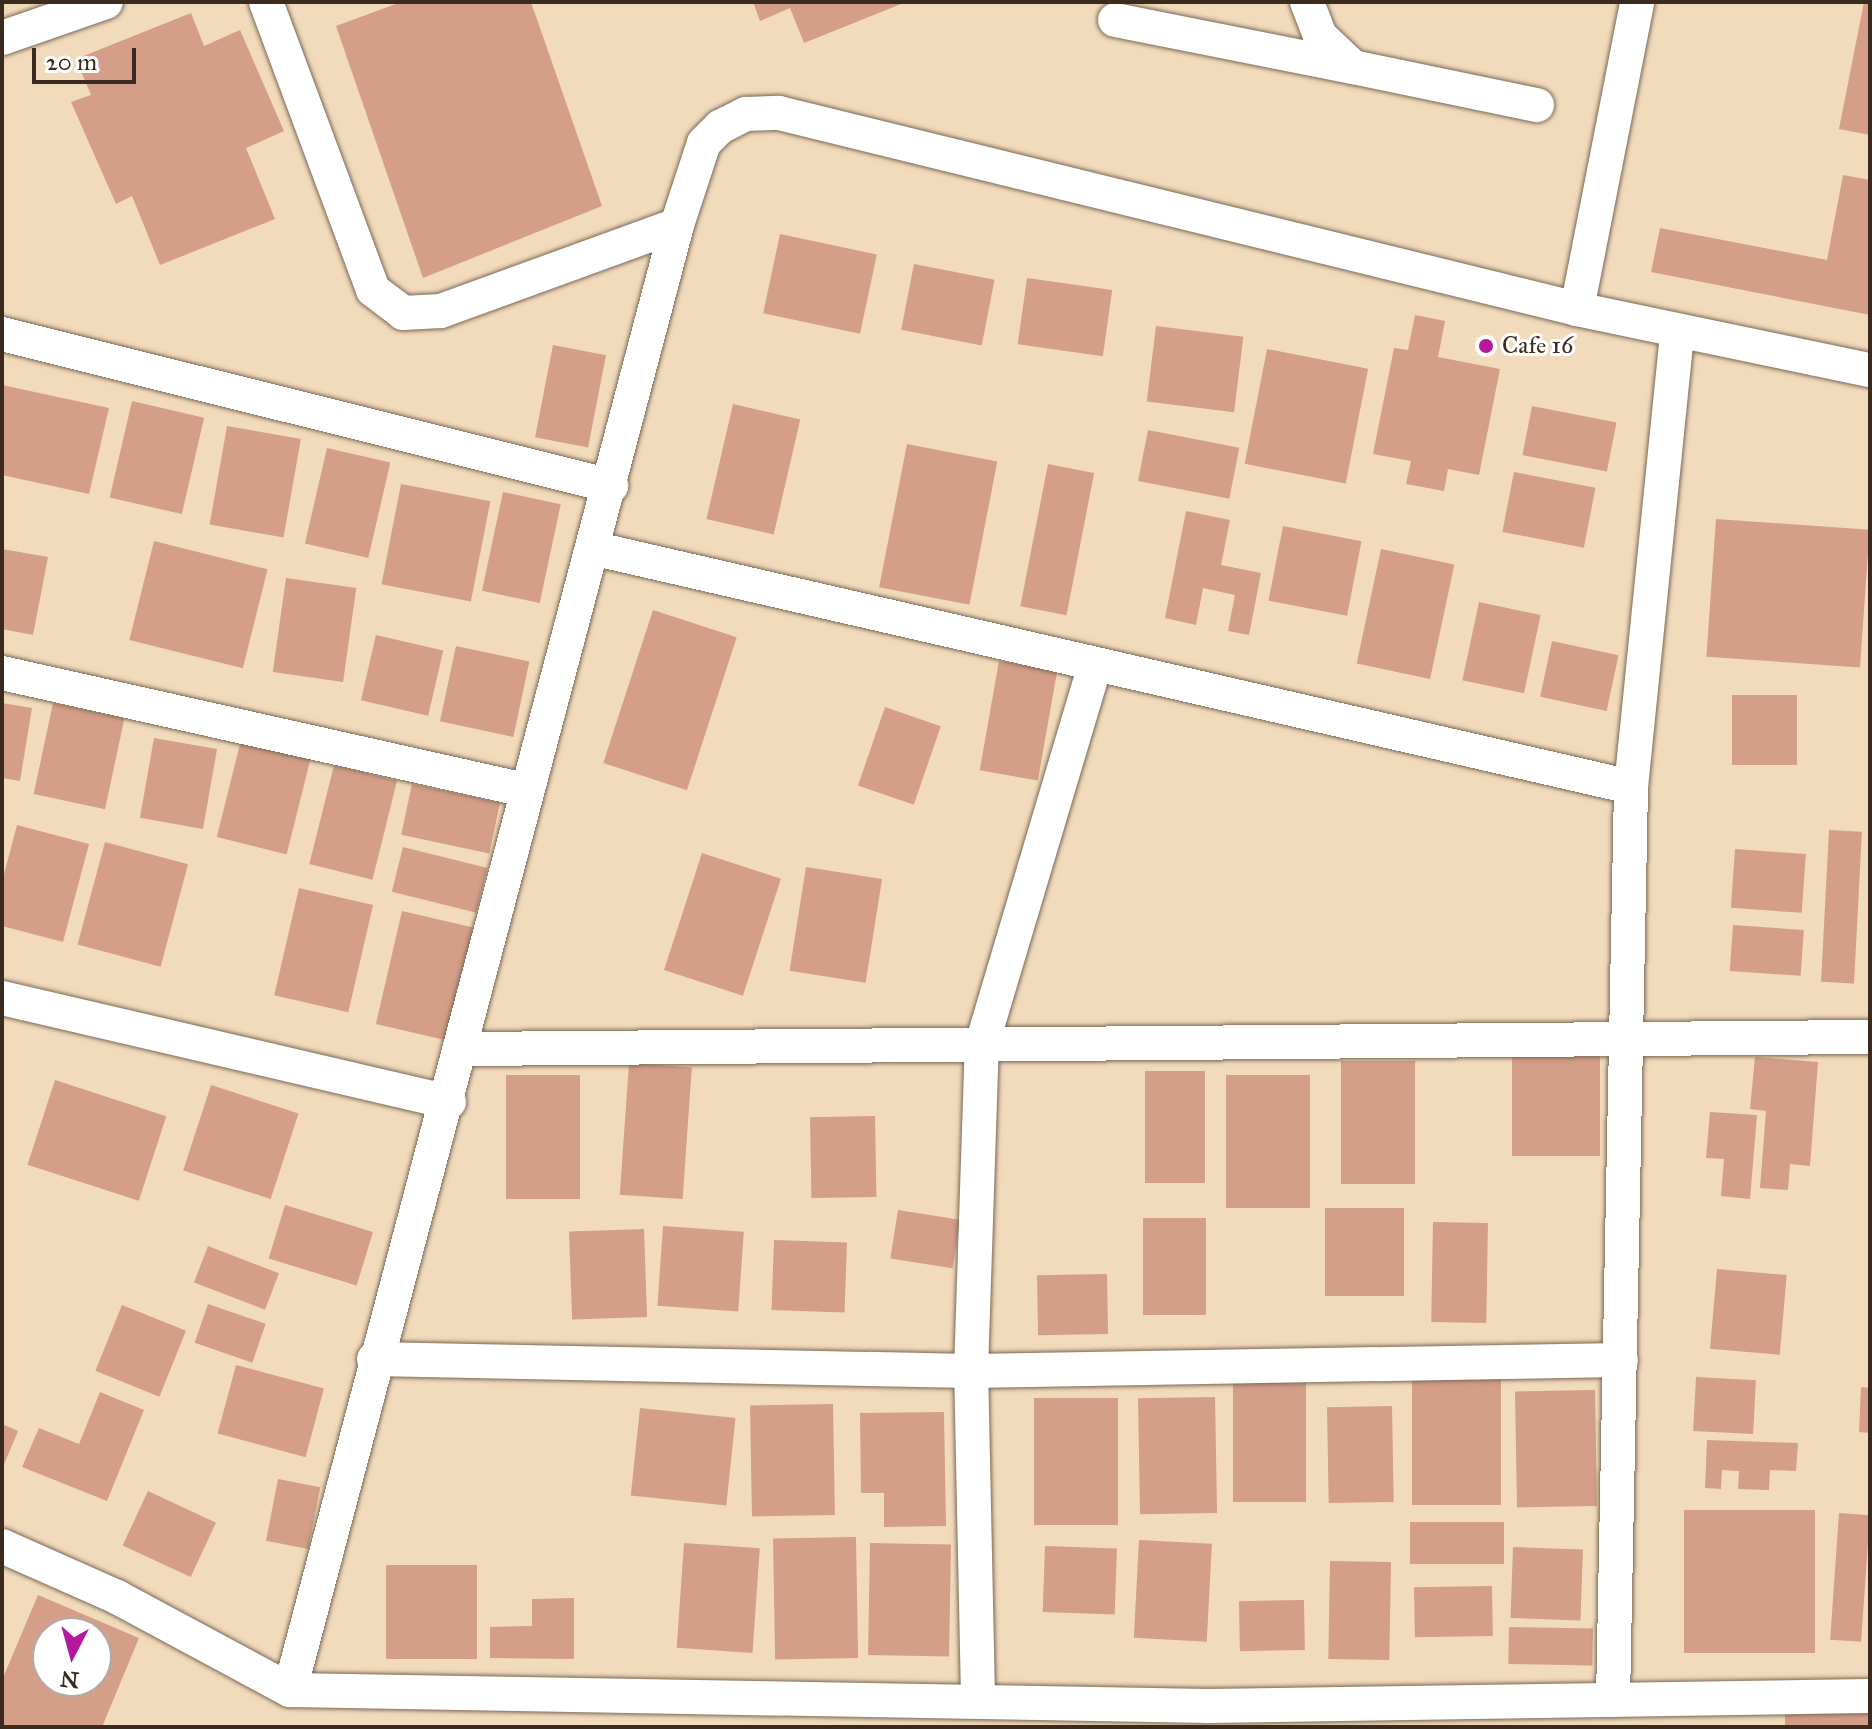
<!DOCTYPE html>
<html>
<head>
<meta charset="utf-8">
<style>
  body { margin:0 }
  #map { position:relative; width:1872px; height:1729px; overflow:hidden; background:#f2dbbc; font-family:"IM FELL Great Primer",serif }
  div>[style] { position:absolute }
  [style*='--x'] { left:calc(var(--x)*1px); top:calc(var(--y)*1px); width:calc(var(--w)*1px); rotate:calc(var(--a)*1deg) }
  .building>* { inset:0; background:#d49e88; transform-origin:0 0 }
  .roads { filter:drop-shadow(0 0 2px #7b6855) drop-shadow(0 0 2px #7b6855) }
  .minor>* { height:34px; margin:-17px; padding:0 17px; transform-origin:17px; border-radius:17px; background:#fff }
  .dots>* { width:22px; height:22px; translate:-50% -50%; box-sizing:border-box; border:4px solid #fff; border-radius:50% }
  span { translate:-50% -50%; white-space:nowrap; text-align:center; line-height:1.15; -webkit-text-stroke:6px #fff; paint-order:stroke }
  .poi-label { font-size:24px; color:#3b2a1e }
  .left { translate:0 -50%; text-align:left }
  .frame { position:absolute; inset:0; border:4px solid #3b2a1e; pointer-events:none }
  .north { position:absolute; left:32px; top:1617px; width:80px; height:80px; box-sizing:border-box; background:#fff; border:2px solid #b1aaa5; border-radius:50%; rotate:186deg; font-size:22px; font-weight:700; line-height:32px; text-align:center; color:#3b2a1e }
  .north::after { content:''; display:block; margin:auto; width:28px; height:36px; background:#b5179e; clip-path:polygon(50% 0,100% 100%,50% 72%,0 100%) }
  .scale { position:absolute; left:32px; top:48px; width:104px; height:36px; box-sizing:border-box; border:4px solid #3b2a1e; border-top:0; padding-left:10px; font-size:24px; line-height:28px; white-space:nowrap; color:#3b2a1e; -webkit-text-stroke:6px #fff; paint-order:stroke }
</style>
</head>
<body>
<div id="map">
  <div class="building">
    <div style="clip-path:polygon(401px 2px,531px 2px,602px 206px,423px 278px,336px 26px)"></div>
    <div style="clip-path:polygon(753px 2px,906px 2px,804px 43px,790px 8px,760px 21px)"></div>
    <div style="clip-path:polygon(1864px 2px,1870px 2px,1870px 135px,1839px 129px)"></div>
    <div style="clip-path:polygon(191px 13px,204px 46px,240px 30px,284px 131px,246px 148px,275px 219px,160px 265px,132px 196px,116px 204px,71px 102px,91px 95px,76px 59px)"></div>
    <div style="clip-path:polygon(1843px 175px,1870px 180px,1870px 315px,1651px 272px,1660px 228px,1827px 260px)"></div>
    <div style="left:780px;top:234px;width:99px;height:81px;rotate:12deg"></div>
    <div style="left:914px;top:264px;width:82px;height:67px;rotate:11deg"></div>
    <div style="left:1027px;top:278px;width:86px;height:67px;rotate:8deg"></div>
    <div style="clip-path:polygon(1415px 315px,1445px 321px,1438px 357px,1500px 369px,1479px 475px,1448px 469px,1444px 491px,1406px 484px,1411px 461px,1373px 454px,1394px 348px,1408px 350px)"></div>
    <div style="left:1156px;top:326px;width:88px;height:76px;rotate:7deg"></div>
    <div style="left:553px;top:345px;width:54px;height:94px;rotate:11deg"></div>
    <div style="left:1267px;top:349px;width:103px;height:117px;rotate:11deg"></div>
    <div style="clip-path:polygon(2px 385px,109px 408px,89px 494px,2px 475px)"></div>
    <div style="left:132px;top:401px;width:74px;height:99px;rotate:13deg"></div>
    <div style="left:733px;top:404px;width:69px;height:118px;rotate:13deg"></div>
    <div style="left:1532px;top:406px;width:86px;height:50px;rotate:11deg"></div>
    <div style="left:227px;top:426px;width:75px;height:100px;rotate:10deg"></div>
    <div style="left:1148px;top:430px;width:93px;height:52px;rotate:11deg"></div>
    <div style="left:907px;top:444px;width:92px;height:146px;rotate:11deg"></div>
    <div style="left:327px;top:448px;width:65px;height:98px;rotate:13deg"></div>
    <div style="left:1048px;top:464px;width:47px;height:145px;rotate:11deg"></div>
    <div style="left:1514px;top:472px;width:83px;height:61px;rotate:11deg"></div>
    <div style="left:401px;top:484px;width:91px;height:102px;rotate:11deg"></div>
    <div style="left:503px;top:492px;width:59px;height:101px;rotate:12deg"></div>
    <div style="clip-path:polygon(1186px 511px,1230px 520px,1221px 565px,1261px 573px,1249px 635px,1228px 631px,1235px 595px,1203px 588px,1196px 625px,1165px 618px)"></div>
    <div style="left:1716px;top:519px;width:154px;height:138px;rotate:4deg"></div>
    <div style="left:1283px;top:526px;width:80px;height:76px;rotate:11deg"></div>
    <div style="left:154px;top:541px;width:117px;height:102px;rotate:14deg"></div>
    <div style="clip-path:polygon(2px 549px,48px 557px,33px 635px,2px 629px)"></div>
    <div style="left:1381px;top:549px;width:75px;height:117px;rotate:12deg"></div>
    <div style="left:286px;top:578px;width:71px;height:95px;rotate:8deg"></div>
    <div style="left:1479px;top:602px;width:63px;height:80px;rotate:12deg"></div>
    <div style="left:653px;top:610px;width:88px;height:161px;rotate:18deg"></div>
    <div style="left:376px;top:635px;width:69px;height:67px;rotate:13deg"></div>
    <div style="left:1552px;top:641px;width:68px;height:57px;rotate:12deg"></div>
    <div style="left:456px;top:646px;width:75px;height:77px;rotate:12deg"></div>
    <div style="left:999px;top:661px;width:59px;height:111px;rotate:10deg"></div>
    <div style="left:1732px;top:695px;width:65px;height:70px"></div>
    <div style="clip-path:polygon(2px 703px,32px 708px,20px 781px,2px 778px)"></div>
    <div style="left:53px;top:703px;width:73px;height:93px;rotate:12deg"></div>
    <div style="left:885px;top:707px;width:59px;height:83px;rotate:19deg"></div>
    <div style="left:154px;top:738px;width:64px;height:81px;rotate:10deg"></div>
    <div style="left:241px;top:740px;width:72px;height:100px;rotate:14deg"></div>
    <div style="left:334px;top:765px;width:65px;height:102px;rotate:14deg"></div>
    <div style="left:412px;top:784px;width:90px;height:52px;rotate:12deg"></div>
    <div style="clip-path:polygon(17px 825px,89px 844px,63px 942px,2px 926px,2px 882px)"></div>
    <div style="left:1829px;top:830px;width:33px;height:152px;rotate:3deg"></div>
    <div style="left:105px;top:842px;width:86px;height:106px;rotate:15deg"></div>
    <div style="left:403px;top:847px;width:87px;height:46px;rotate:14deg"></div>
    <div style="left:1735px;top:849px;width:71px;height:59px;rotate:4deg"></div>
    <div style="left:702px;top:853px;width:83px;height:123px;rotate:18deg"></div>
    <div style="left:806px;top:867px;width:77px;height:105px;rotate:9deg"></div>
    <div style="left:299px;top:888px;width:76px;height:110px;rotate:13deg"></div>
    <div style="left:402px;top:911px;width:74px;height:116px;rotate:13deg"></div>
    <div style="left:1733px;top:925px;width:71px;height:46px;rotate:4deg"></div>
    <div style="left:1512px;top:1044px;width:88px;height:112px"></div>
    <div style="clip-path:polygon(1755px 1057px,1818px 1062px,1810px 1166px,1790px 1164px,1788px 1190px,1760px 1188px,1766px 1111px,1750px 1109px)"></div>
    <div style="left:1341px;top:1061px;width:74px;height:123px"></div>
    <div style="left:629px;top:1063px;width:63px;height:132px;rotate:4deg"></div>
    <div style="left:1145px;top:1071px;width:60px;height:112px"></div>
    <div style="left:506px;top:1075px;width:74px;height:124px"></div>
    <div style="left:1226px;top:1075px;width:84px;height:133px"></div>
    <div style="left:55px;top:1080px;width:117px;height:89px;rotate:18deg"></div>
    <div style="left:211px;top:1085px;width:92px;height:90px;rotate:18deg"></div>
    <div style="clip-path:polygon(1710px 1112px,1757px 1115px,1750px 1199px,1721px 1196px,1724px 1159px,1706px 1158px)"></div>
    <div style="left:875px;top:1116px;width:81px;height:65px;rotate:89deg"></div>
    <div style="left:285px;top:1205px;width:92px;height:56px;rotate:17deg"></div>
    <div style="left:1325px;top:1208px;width:79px;height:88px"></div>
    <div style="left:898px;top:1210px;width:63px;height:49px;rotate:9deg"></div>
    <div style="left:1143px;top:1218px;width:63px;height:97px"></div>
    <div style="left:1433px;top:1222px;width:55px;height:100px;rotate:1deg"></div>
    <div style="left:663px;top:1226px;width:81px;height:80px;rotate:4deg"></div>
    <div style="left:644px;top:1229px;width:88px;height:75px;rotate:88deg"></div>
    <div style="left:774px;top:1240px;width:73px;height:70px;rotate:2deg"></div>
    <div style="left:208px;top:1246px;width:76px;height:39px;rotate:21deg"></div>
    <div style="left:1717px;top:1269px;width:70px;height:80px;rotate:5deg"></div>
    <div style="left:1107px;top:1274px;width:60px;height:70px;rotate:89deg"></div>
    <div style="left:208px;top:1304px;width:61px;height:41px;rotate:19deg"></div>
    <div style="left:122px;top:1305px;width:69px;height:71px;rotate:22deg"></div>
    <div style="left:236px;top:1365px;width:91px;height:71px;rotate:15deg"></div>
    <div style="left:1412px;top:1377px;width:89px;height:128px"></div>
    <div style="left:1696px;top:1377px;width:60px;height:54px;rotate:3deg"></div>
    <div style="left:1233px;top:1380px;width:73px;height:122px"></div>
    <div style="clip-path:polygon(1861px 1387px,1870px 1388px,1870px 1433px,1859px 1432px)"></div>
    <div style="left:1595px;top:1390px;width:116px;height:80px;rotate:89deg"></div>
    <div style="clip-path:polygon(100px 1392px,144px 1410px,107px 1501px,22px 1467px,39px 1428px,79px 1444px)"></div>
    <div style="left:1215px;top:1397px;width:116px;height:77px;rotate:89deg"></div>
    <div style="left:1034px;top:1398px;width:84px;height:127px"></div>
    <div style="left:833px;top:1404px;width:111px;height:83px;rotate:89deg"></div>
    <div style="left:1392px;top:1406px;width:96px;height:65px;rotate:89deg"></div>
    <div style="left:640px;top:1408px;width:96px;height:88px;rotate:6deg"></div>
    <div style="clip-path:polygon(944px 1412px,946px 1526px,884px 1527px,884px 1493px,861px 1493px,860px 1413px)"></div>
    <div style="clip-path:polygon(2px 1424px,18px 1431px,2px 1469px)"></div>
    <div style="clip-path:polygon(1707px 1440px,1798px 1443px,1796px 1471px,1770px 1470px,1769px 1490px,1738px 1489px,1739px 1471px,1722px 1470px,1721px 1489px,1705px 1488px)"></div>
    <div style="left:278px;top:1479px;width:43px;height:63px;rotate:11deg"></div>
    <div style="left:148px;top:1491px;width:75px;height:60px;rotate:25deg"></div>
    <div style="left:1684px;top:1510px;width:131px;height:143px"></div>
    <div style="left:1839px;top:1513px;width:31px;height:127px;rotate:4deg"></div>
    <div style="left:1410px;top:1522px;width:94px;height:42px"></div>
    <div style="left:856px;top:1537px;width:121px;height:83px;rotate:89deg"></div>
    <div style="left:1139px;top:1540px;width:73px;height:98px;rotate:3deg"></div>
    <div style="left:684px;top:1543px;width:76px;height:105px;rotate:4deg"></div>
    <div style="left:870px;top:1543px;width:81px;height:112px;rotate:1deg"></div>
    <div style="left:1045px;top:1546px;width:72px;height:66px;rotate:2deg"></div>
    <div style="left:1513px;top:1547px;width:70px;height:71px;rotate:2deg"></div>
    <div style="left:1330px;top:1561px;width:61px;height:98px;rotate:1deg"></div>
    <div style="left:386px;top:1565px;width:91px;height:94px"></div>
    <div style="left:1492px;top:1586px;width:50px;height:78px;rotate:89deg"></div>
    <div style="clip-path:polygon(evenodd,38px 1595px,139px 1638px,102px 1727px,2px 1727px,2px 1680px,38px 1595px,48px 1633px,96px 1633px,96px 1681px,48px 1681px,48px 1633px)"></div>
    <div style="clip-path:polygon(574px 1598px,574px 1659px,490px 1658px,490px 1627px,532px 1626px,532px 1599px)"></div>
    <div style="left:1304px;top:1600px;width:50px;height:65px;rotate:89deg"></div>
    <div style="left:1509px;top:1627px;width:84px;height:37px;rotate:1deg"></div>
    <div style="clip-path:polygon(1870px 1710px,1870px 1727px,1785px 1727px,1785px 1713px)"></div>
  </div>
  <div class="roads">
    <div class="minor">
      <div style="--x:266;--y:2;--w:307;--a:69.6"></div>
      <div style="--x:373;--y:290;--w:38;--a:37"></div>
      <div style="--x:403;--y:313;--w:38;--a:-3"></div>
      <div style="--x:441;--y:311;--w:251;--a:-20"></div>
      <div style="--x:1307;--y:2;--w:36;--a:69"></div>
      <div style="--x:1320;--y:36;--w:45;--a:43.2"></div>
      <div style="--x:1353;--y:67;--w:188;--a:11.7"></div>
      <div style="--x:1115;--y:20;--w:242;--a:11.2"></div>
      <div style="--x:2;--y:38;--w:110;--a:-19.1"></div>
      <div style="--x:1577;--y:309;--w:313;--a:-78.9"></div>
      <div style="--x:2;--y:334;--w:628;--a:14.01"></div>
      <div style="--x:596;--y:549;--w:1062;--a:12.95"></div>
      <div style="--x:2;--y:673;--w:536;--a:12.61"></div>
      <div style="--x:2;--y:998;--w:459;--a:13.1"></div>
      <div style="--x:464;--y:1049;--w:1406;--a:-0.49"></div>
      <div style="--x:374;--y:1359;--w:597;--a:1.15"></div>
      <div style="--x:971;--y:1371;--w:650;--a:-0.97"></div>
      <div style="--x:2;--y:1546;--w:126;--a:23.9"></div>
      <div style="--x:117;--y:1597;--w:196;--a:28.3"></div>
      <div style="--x:290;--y:1690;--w:919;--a:1"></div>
      <div style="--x:1209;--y:1706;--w:661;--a:-0.87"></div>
      <div style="--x:290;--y:1690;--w:1515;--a:-75.2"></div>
      <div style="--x:677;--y:225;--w:86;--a:-71.8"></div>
      <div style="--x:704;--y:143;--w:23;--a:-45"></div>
      <div style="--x:720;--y:127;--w:29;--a:-27"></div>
      <div style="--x:746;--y:114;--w:33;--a:-2"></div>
      <div style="--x:779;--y:113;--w:822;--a:13.8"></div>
      <div style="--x:1577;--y:309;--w:299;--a:11.8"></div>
      <div style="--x:978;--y:1698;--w:327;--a:-91.2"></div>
      <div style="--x:971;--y:1371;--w:327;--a:-88.1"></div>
      <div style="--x:982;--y:1044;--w:395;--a:-73.4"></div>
      <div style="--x:1613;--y:1700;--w:913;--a:-88.87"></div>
      <div style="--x:1631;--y:787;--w:458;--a:-84.2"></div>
    </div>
  </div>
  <div class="dots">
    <div style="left:1486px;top:346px;background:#b5179e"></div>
  </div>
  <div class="poi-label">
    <span class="left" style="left:1502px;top:346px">Cafe 16</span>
  </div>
  <div class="frame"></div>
  <div class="north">N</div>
  <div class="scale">20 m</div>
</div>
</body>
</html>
